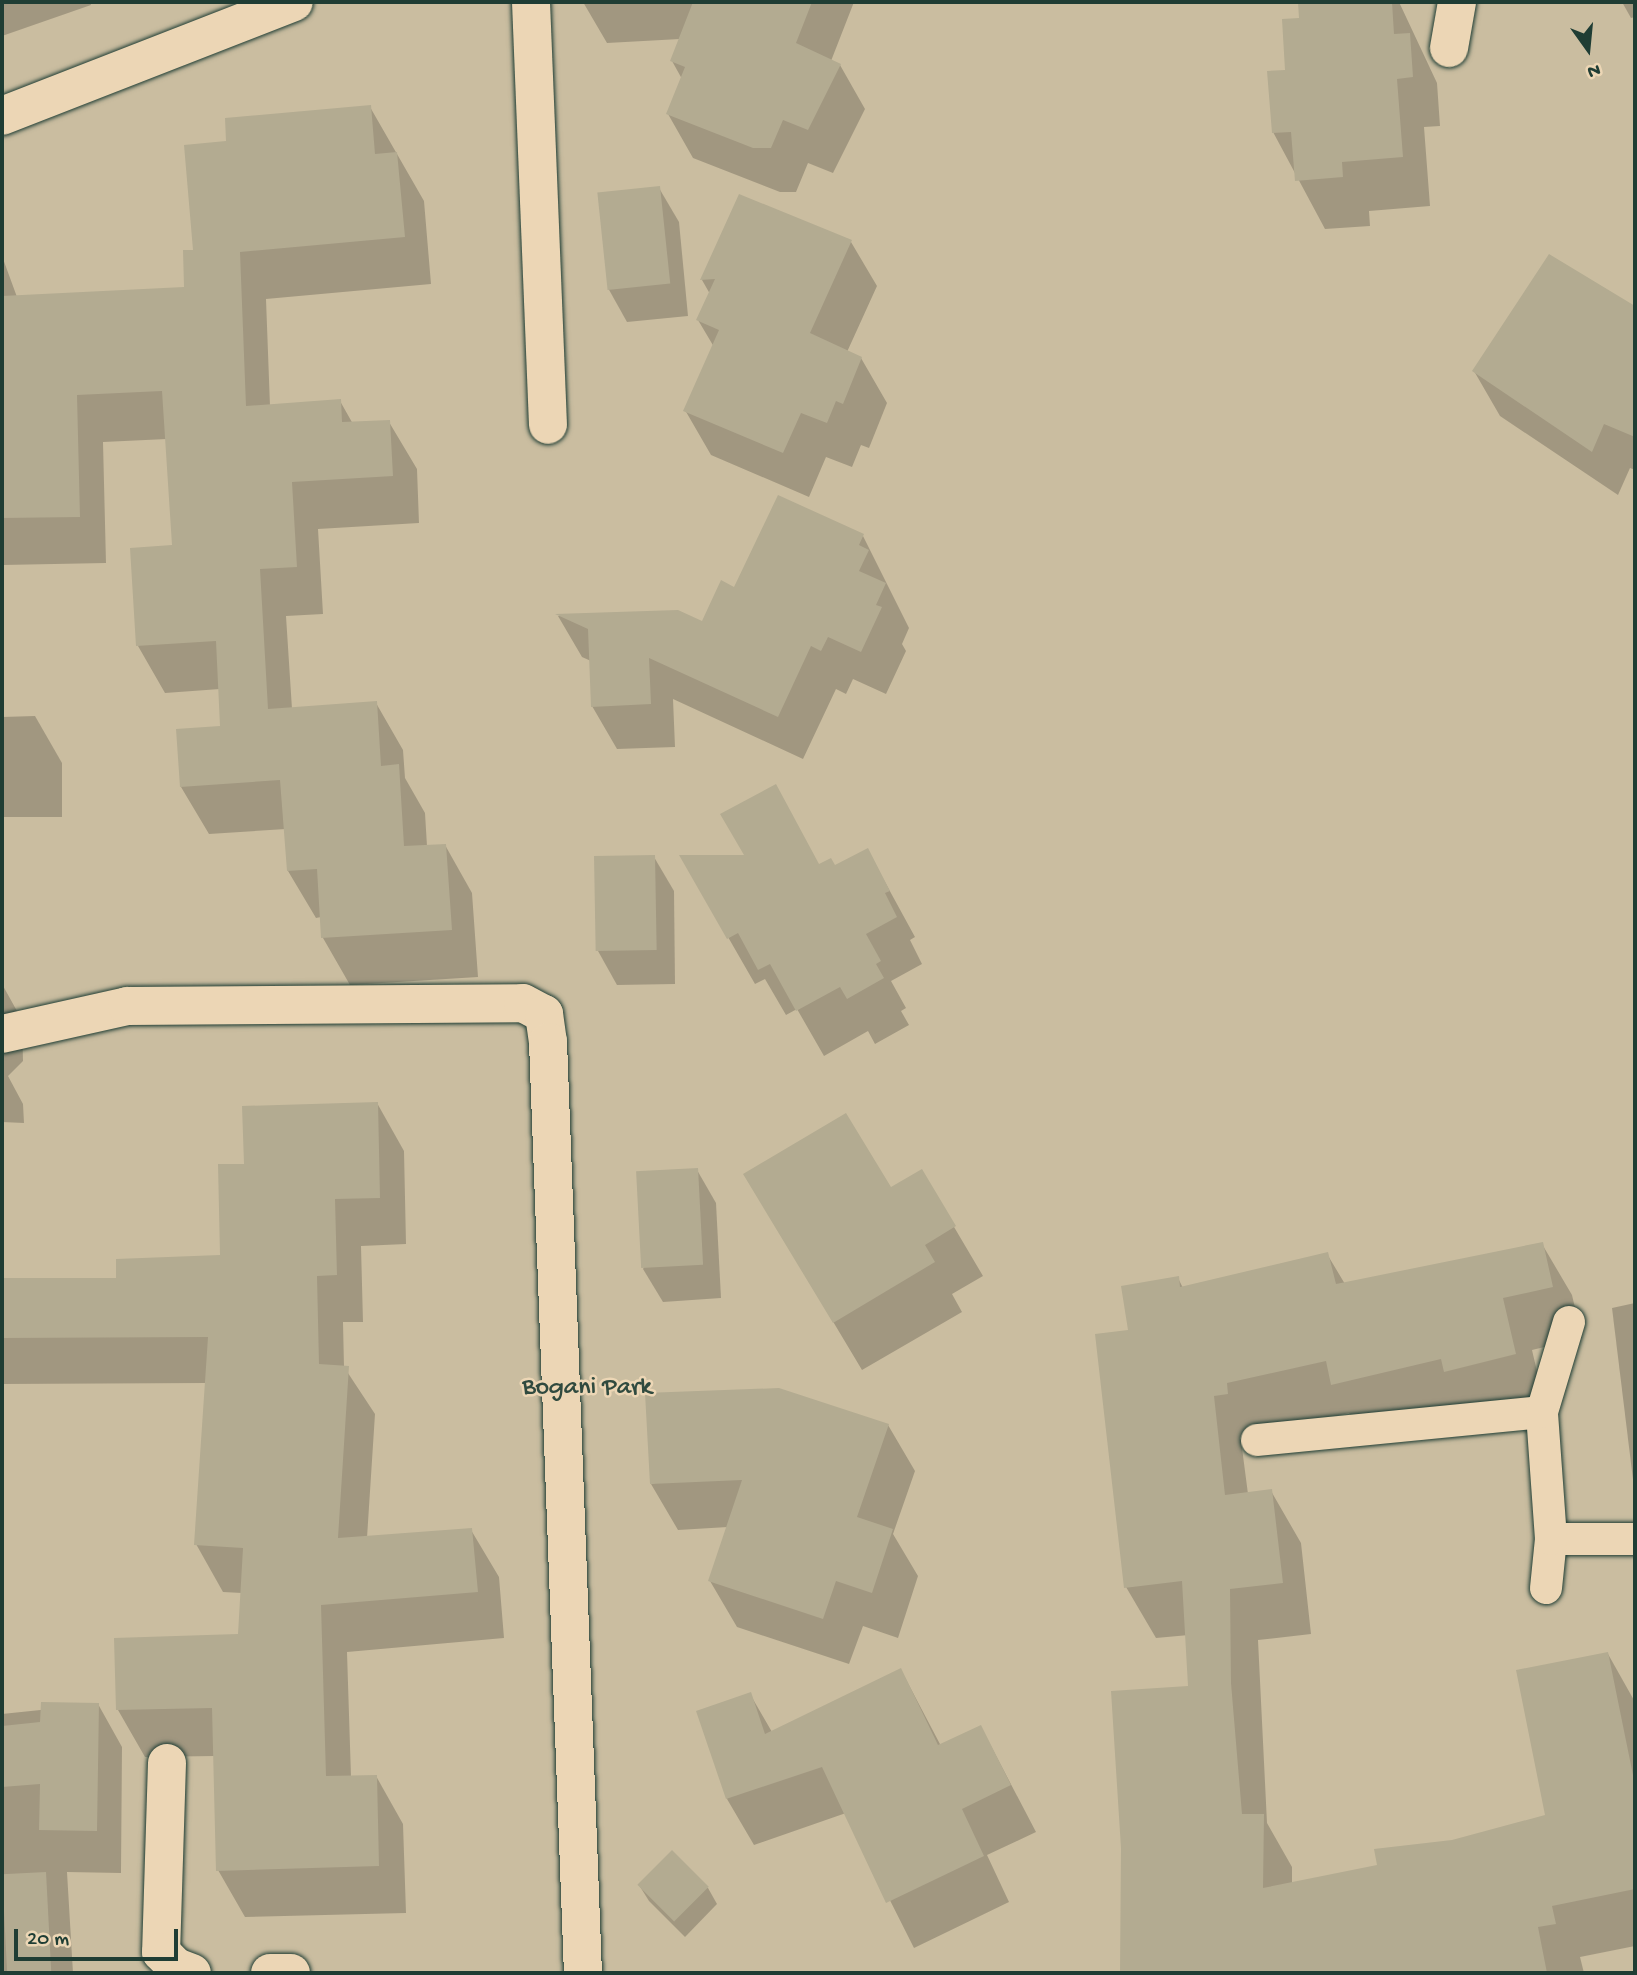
<!DOCTYPE html>
<html>
<head>
<meta charset="utf-8">
<style>
  body { margin:0 }
  #map { position:relative; width:1637px; height:1975px; overflow:hidden; background:#ecd6b5; font-family:"Gochi Hand",sans-serif }
  div>[style] { position:absolute }
  [style*='--x'] { left:calc(var(--x)*1px); top:calc(var(--y)*1px); width:calc(var(--w)*1px); rotate:calc(var(--a)*1deg) }
  .green>* { inset:0; background:#cabda0; transform-origin:0 0 }
  .shadow>* { inset:0; background:#0003 }
  .building>* { inset:0; background:#b3ab91; transform-origin:0 0 }
  .roads { filter:drop-shadow(0 0 2px #1f3d34) drop-shadow(0 0 2px #1f3d34) }
  .service>* { height:32px; margin:-16px; padding:0 16px; transform-origin:16px; border-radius:16px; background:#ecd6b5 }
  .minor>* { height:38px; margin:-19px; padding:0 19px; transform-origin:19px; border-radius:19px; background:#ecd6b5 }
  span { translate:-50% -50%; white-space:nowrap; text-align:center; line-height:1.15; -webkit-text-stroke:5px #ecd6b5; paint-order:stroke }
  .park-label { font-size:26px; color:#304a3f }
  .frame { position:absolute; inset:0; border:4px solid #1f3d34; pointer-events:none }
  .north { position:absolute; left:1553px; top:14px; width:70px; height:70px; -webkit-text-stroke:5px #ecd6b5; paint-order:stroke; rotate:165deg; font-size:19px; font-weight:700; line-height:28px; text-align:center; color:#1f3d34 }
  .north::after { content:''; display:block; margin:auto; width:24px; height:32px; background:#1f3d34; clip-path:polygon(50% 0,100% 100%,50% 72%,0 100%) }
  .scale { position:absolute; left:14px; top:1929px; width:164px; height:32px; box-sizing:border-box; border:4px solid #1f3d34; border-top:0; padding-left:9px; font-size:21px; line-height:24px; white-space:nowrap; color:#1f3d34; -webkit-text-stroke:5px #ecd6b5; paint-order:stroke }
</style>
</head>
<body>
<div id="map">
  <div class="green">
    <div style="left:2px;top:2px;width:1633px;height:1971px"></div>
  </div>
  <div class="shadow">
    <div style="clip-path:polygon(2px 2px,90px 2px,91px 5px,2px 36px)"></div>
    <div style="clip-path:polygon(583px 2px,854px 2px,831px 61px,840px 65px,865px 109px,833px 173px,808px 163px,796px 192px,780px 192px,693px 158px,668px 114px,682px 79px,672px 61px,680px 39px,607px 43px)"></div>
    <div style="clip-path:polygon(1299px 2px,1399px 2px,1437px 83px,1440px 126px,1424px 127px,1430px 206px,1369px 211px,1370px 226px,1325px 229px,1273px 132px,1301px 20px)"></div>
    <div style="clip-path:polygon(1622px 2px,1635px 2px,1635px 17px,1631px 18px)"></div>
    <div style="clip-path:polygon(370px 107px,424px 201px,431px 284px,266px 299px,270px 406px,340px 401px,353px 424px,389px 422px,417px 469px,419px 523px,318px 529px,323px 614px,286px 616px,292px 709px,376px 703px,403px 750px,405px 778px,425px 813px,427px 846px,445px 845px,472px 893px,478px 977px,350px 985px,323px 938px,321px 917px,316px 918px,288px 871px,286px 829px,209px 834px,181px 787px,222px 727px,220px 689px,165px 693px,138px 646px,174px 546px,167px 439px,103px 442px,106px 563px,3px 565px,2px 653px,2px 256px,17px 297px,186px 289px,228px 143px)"></div>
    <div style="clip-path:polygon(659px 188px,679px 222px,688px 316px,627px 322px,608px 288px)"></div>
    <div style="clip-path:polygon(740px 196px,851px 242px,877px 286px,847px 352px,861px 358px,887px 403px,869px 448px,861px 445px,852px 467px,826px 457px,809px 497px,711px 455px,685px 410px,714px 347px,698px 320px,710px 294px,702px 280px)"></div>
    <div style="clip-path:polygon(1634px 307px,1635px 470px,1630px 468px,1618px 495px,1500px 416px,1474px 371px)"></div>
    <div style="clip-path:polygon(863px 536px,909px 628px,902px 644px,906px 651px,886px 694px,853px 679px,846px 694px,836px 689px,803px 759px,673px 699px,675px 747px,617px 749px,592px 706px,591px 661px,582px 657px,558px 616px,678px 612px,703px 623px,735px 589px)"></div>
    <div style="clip-path:polygon(35px 716px,62px 763px,62px 817px,2px 817px,2px 717px)"></div>
    <div style="clip-path:polygon(868px 851px,915px 937px,910px 940px,922px 964px,891px 981px,906px 1008px,901px 1011px,909px 1025px,875px 1044px,868px 1031px,824px 1056px,797px 1009px,786px 1015px,765px 979px,755px 984px,682px 857px,834px 867px)"></div>
    <div style="clip-path:polygon(654px 857px,674px 891px,675px 984px,617px 985px,598px 951px)"></div>
    <div style="clip-path:polygon(2px 984px,22px 1020px,23px 1061px,8px 1076px,23px 1104px,24px 1123px,2px 1122px)"></div>
    <div style="clip-path:polygon(377px 1103px,404px 1151px,406px 1244px,361px 1246px,363px 1322px,343px 1322px,344px 1367px,375px 1414px,367px 1538px,471px 1530px,499px 1577px,504px 1638px,347px 1652px,351px 1777px,376px 1776px,403px 1824px,406px 1913px,245px 1917px,218px 1870px,215px 1756px,145px 1757px,118px 1710px,240px 1636px,242px 1593px,223px 1592px,196px 1544px,207px 1383px,2px 1384px,2px 1280px,118px 1280px,222px 1257px,246px 1166px)"></div>
    <div style="clip-path:polygon(697px 1170px,716px 1203px,721px 1298px,663px 1302px,643px 1269px)"></div>
    <div style="clip-path:polygon(921px 1171px,983px 1276px,952px 1294px,962px 1312px,862px 1370px,774px 1223px,890px 1190px)"></div>
    <div style="clip-path:polygon(1542px 1244px,1572px 1295px,1582px 1338px,1532px 1350px,1545px 1406px,1363px 1435px,1349px 1413px,1256px 1435px,1257px 1446px,1242px 1448px,1248px 1494px,1271px 1491px,1301px 1543px,1311px 1634px,1258px 1640px,1267px 1823px,1292px 1867px,1292px 1884px,1380px 1867px,1548px 1816px,1608px 1654px,1635px 1702px,1635px 1946px,1580px 1957px,1584px 1973px,1122px 1973px,1123px 1848px,1190px 1688px,1189px 1635px,1156px 1638px,1126px 1587px,1130px 1331px,1178px 1278px,1183px 1288px,1327px 1254px,1345px 1284px)"></div>
    <div style="clip-path:polygon(1635px 1303px,1635px 1496px,1612px 1308px)"></div>
    <div style="clip-path:polygon(888px 1425px,915px 1471px,893px 1534px,918px 1576px,898px 1638px,863px 1626px,849px 1664px,737px 1627px,710px 1581px,728px 1527px,678px 1530px,651px 1484px)"></div>
    <div style="clip-path:polygon(901px 1670px,941px 1746px,981px 1727px,1036px 1832px,987px 1855px,1009px 1902px,914px 1948px,846px 1813px,754px 1845px,727px 1799px,750px 1694px,772px 1732px)"></div>
    <div style="clip-path:polygon(98px 1704px,122px 1747px,121px 1873px,67px 1872px,73px 1973px,2px 1973px,2px 1714px)"></div>
    <div style="clip-path:polygon(639px 1885px,708px 1888px,717px 1904px,685px 1937px,649px 1901px)"></div>
  </div>
  <div class="building">
    <div style="clip-path:polygon(693px 2px,812px 2px,796px 43px,841px 64px,808px 130px,783px 120px,771px 148px,753px 148px,666px 114px,685px 67px,670px 61px)"></div>
    <div style="clip-path:polygon(1298px 2px,1392px 2px,1394px 34px,1410px 33px,1413px 77px,1397px 79px,1403px 157px,1342px 162px,1343px 177px,1295px 181px,1291px 132px,1272px 133px,1267px 71px,1285px 70px,1282px 19px,1299px 18px)"></div>
    <div style="clip-path:polygon(371px 105px,375px 154px,397px 152px,405px 237px,240px 252px,246px 406px,341px 399px,342px 422px,390px 420px,393px 476px,292px 482px,297px 567px,260px 569px,268px 709px,377px 701px,381px 766px,399px 764px,404px 846px,446px 844px,452px 930px,321px 938px,317px 869px,287px 871px,280px 780px,180px 787px,176px 729px,220px 726px,216px 641px,136px 646px,130px 548px,172px 545px,162px 391px,77px 395px,80px 517px,2px 518px,2px 296px,184px 287px,183px 250px,193px 250px,184px 145px,226px 141px,225px 118px)"></div>
    <div style="left:660px;top:186px;width:98px;height:63px;rotate:84deg"></div>
    <div style="clip-path:polygon(739px 194px,852px 240px,810px 333px,862px 357px,843px 404px,836px 401px,827px 423px,801px 413px,783px 453px,683px 411px,719px 330px,696px 320px,715px 279px,700px 280px)"></div>
    <div style="clip-path:polygon(1549px 254px,1635px 306px,1635px 437px,1604px 424px,1592px 452px,1472px 371px)"></div>
    <div style="clip-path:polygon(778px 495px,864px 534px,859px 545px,869px 550px,859px 571px,886px 583px,876px 605px,882px 607px,861px 652px,828px 637px,821px 651px,811px 646px,778px 717px,649px 658px,651px 704px,591px 707px,588px 629px,555px 614px,678px 610px,702px 621px,721px 580px,734px 587px)"></div>
    <div style="clip-path:polygon(776px 784px,819px 864px,831px 858px,835px 865px,868px 848px,890px 891px,885px 893px,897px 917px,866px 934px,881px 961px,876px 964px,884px 978px,847px 999px,840px 987px,796px 1011px,770px 964px,758px 970px,738px 933px,727px 939px,679px 855px,744px 855px,720px 814px)"></div>
    <div style="left:655px;top:855px;width:95px;height:61px;rotate:89deg"></div>
    <div style="clip-path:polygon(378px 1102px,380px 1198px,335px 1199px,337px 1275px,317px 1276px,319px 1364px,349px 1366px,338px 1538px,472px 1528px,478px 1592px,321px 1605px,326px 1776px,377px 1775px,379px 1866px,216px 1871px,212px 1708px,116px 1710px,114px 1638px,238px 1634px,243px 1548px,194px 1545px,208px 1337px,2px 1338px,2px 1278px,116px 1278px,116px 1259px,220px 1255px,218px 1164px,244px 1164px,242px 1106px)"></div>
    <div style="clip-path:polygon(846px 1113px,891px 1187px,922px 1169px,956px 1226px,925px 1245px,935px 1262px,833px 1323px,743px 1174px)"></div>
    <div style="left:698px;top:1168px;width:97px;height:62px;rotate:87deg"></div>
    <div style="clip-path:polygon(1543px 1242px,1553px 1287px,1503px 1298px,1516px 1354px,1444px 1372px,1441px 1359px,1331px 1385px,1326px 1361px,1227px 1383px,1228px 1394px,1214px 1396px,1225px 1495px,1272px 1489px,1283px 1583px,1230px 1589px,1231px 1683px,1242px 1814px,1264px 1814px,1263px 1888px,1377px 1865px,1374px 1849px,1452px 1840px,1545px 1815px,1516px 1670px,1608px 1652px,1635px 1785px,1635px 1889px,1552px 1906px,1556px 1924px,1538px 1927px,1547px 1973px,1120px 1973px,1121px 1848px,1111px 1691px,1188px 1686px,1182px 1581px,1124px 1588px,1095px 1334px,1128px 1330px,1121px 1286px,1179px 1276px,1180px 1287px,1328px 1252px,1336px 1284px)"></div>
    <div style="clip-path:polygon(779px 1388px,889px 1424px,857px 1517px,893px 1529px,872px 1593px,836px 1581px,823px 1619px,708px 1581px,742px 1480px,650px 1484px,645px 1393px)"></div>
    <div style="clip-path:polygon(901px 1668px,938px 1745px,981px 1725px,1011px 1785px,962px 1809px,984px 1856px,886px 1903px,822px 1767px,726px 1799px,696px 1711px,751px 1692px,765px 1734px)"></div>
    <div style="clip-path:polygon(41px 1702px,99px 1703px,97px 1831px,39px 1830px,40px 1784px,2px 1787px,2px 1726px,40px 1722px)"></div>
    <div style="left:672px;top:1850px;width:52px;height:49px;rotate:45deg"></div>
    <div style="left:46px;top:1872px;width:101px;height:44px;rotate:87deg"></div>
  </div>
  <div class="roads">
    <div class="service">
      <div style="--x:1257;--y:1440;--w:286;--a:-5.6"></div>
      <div style="--x:1551;--y:1539;--w:84;--a:0"></div>
      <div style="--x:1546;--y:1588;--w:49;--a:-84.2"></div>
      <div style="--x:1551;--y:1539;--w:127;--a:-94.1"></div>
      <div style="--x:1542;--y:1412;--w:94;--a:-73.3"></div>
    </div>
    <div class="minor">
      <div style="--x:531;--y:2;--w:423;--a:87.7"></div>
      <div style="--x:1449;--y:48;--w:47;--a:-80.1"></div>
      <div style="--x:2;--y:116;--w:313;--a:-21.3"></div>
      <div style="--x:2;--y:1034;--w:128;--a:-12.6"></div>
      <div style="--x:127;--y:1006;--w:396;--a:-0.4"></div>
      <div style="--x:523;--y:1003;--w:24;--a:28"></div>
      <div style="--x:544;--y:1014;--w:28;--a:82"></div>
      <div style="--x:548;--y:1042;--w:932;--a:87.85"></div>
      <div style="--x:167;--y:1763;--w:189;--a:91.8"></div>
      <div style="--x:161;--y:1952;--w:21;--a:45"></div>
      <div style="--x:176;--y:1967;--w:17;--a:21"></div>
      <div style="--x:270;--y:1973;--w:21;--a:0"></div>
    </div>
  </div>
  <div class="park-label">
    <span style="left:587px;top:1389px">Bogani Park</span>
  </div>
  <div class="frame"></div>
  <div class="north">N</div>
  <div class="scale">20 m</div>
</div>
</body>
</html>
